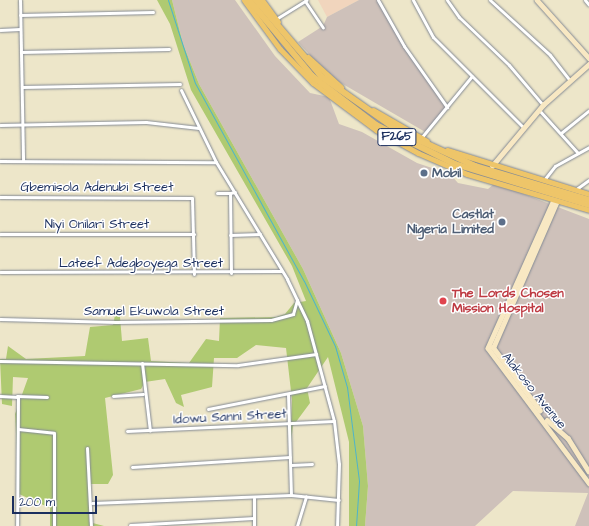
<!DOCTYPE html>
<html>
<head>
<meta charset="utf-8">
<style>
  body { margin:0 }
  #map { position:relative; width:589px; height:526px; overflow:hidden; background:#ede6c9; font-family:"Architects Daughter",sans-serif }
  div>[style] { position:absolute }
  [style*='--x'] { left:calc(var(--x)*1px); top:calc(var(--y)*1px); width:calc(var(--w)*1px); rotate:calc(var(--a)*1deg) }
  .built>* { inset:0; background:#f1d5bd }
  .industrial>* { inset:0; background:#cec1ba }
  .green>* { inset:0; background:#afca71 }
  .stream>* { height:1px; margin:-0.5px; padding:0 0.5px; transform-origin:0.5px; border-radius:0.5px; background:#4db4cb }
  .roads { filter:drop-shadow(0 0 1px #848a94) drop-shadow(0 0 1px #848a94) }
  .street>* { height:3px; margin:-1.5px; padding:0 1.5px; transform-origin:1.5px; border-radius:1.5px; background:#fff }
  .secondary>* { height:4.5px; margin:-2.25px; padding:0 2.25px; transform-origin:2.25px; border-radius:2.25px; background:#f8e8c3 }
  .primary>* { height:5px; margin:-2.5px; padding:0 2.5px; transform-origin:2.5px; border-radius:2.5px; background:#eec569 }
  .highway>* { height:6px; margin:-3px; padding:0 3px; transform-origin:3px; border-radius:3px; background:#eec569 }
  .dots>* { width:11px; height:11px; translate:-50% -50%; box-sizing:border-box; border:2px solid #fff; border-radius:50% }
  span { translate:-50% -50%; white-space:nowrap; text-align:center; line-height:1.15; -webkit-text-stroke:3px #fff; paint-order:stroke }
  .shield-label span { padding:1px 3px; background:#fff; border:1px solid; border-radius:3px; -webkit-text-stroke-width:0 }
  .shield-label { font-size:12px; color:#1b2f5e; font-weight:700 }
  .service-label { font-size:13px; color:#4e5e75; font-weight:700 }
  .left { translate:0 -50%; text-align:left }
  .right { translate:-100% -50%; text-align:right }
  .street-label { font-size:13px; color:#1b2f5e }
  .health-label { font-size:13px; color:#be3a42; font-weight:700 }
  .scale { position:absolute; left:12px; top:496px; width:85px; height:18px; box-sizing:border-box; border:2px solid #1b2f5e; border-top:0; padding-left:5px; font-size:12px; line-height:14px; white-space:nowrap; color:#1b2f5e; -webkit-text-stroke:3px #fff; paint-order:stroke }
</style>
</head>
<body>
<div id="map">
  <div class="built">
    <div style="clip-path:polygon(318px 0,359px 0,327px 17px)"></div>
  </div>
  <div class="industrial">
    <div style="clip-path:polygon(172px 0,235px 0,275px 56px,310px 93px,329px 97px,339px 124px,362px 132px,417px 163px,450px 174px,458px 183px,488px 189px,495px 183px,589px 219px,589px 526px,575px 526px,588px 493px,513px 491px,475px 526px,365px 526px,368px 486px,363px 426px,341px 353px,303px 269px,199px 84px,183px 44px)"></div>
    <div style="clip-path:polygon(359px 0,380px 0,409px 52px,447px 105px,427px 133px,329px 76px,298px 42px,323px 26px,327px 17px)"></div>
  </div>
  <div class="green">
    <div style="clip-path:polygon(157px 0,172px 0,183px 44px,199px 84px,303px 269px,341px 353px,363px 426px,368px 486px,365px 526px,349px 526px,349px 442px,328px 357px,307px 388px,310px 403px,293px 426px,290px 452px,292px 400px,286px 348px,256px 345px,237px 358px,214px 358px,212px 387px,181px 395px,184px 407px,176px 403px,165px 379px,145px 382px,141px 389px,105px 398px,113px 475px,108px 484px,91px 484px,89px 522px,104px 526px,50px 526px,50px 508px,19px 494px,15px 414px,28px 378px,13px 377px,12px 406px,2px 404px,0 359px,6px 359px,8px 346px,26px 359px,85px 356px,90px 327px,113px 325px,115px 315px,120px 317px,122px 341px,148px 338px,151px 361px,189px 363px,206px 339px,219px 341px,220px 318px,276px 317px,285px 314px,294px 303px,306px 301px,292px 266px,191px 90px,170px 24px)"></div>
  </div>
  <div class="stream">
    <div style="--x:168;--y:0;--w:87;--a:72"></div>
    <div style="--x:195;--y:83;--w:226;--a:61.2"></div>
    <div style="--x:304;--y:281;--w:72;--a:64.5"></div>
    <div style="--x:335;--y:346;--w:43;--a:73.7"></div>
    <div style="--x:347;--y:387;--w:95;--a:82.7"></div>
    <div style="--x:359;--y:481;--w:45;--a:93.8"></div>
  </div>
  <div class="roads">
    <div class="street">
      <div style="--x:20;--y:0;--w:161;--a:88.9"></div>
      <div style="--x:378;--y:0;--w:53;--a:60.5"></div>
      <div style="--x:404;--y:46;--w:75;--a:54.8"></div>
      <div style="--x:413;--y:0;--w:42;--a:61.6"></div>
      <div style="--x:433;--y:37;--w:129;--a:45"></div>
      <div style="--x:447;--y:0;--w:21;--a:55"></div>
      <div style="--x:459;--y:17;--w:69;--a:43.8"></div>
      <div style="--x:509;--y:65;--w:52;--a:49.6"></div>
      <div style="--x:490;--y:0;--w:81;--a:42.5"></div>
      <div style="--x:550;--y:55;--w:31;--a:52"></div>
      <div style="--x:585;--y:0;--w:6;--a:51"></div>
      <div style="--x:305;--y:1;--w:32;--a:56"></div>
      <div style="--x:20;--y:15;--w:133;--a:-1.3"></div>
      <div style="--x:276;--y:19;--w:36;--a:-32"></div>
      <div style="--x:0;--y:30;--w:20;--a:-3"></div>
      <div style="--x:21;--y:52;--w:148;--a:-1.2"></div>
      <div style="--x:22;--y:87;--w:158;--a:-1.1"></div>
      <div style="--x:181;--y:90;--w:80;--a:64.1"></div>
      <div style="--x:216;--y:162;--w:137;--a:58.7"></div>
      <div style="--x:287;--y:279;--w:47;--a:64.5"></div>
      <div style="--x:307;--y:321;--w:104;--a:74.9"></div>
      <div style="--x:334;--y:421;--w:43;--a:83.4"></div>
      <div style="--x:339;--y:464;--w:62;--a:91.8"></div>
      <div style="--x:539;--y:110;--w:58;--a:47.8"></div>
      <div style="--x:0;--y:125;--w:146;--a:-1.2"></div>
      <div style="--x:146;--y:122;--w:53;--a:6.5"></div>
      <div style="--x:561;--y:133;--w:36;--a:-39"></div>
      <div style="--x:421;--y:138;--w:80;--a:-50.6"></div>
      <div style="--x:0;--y:161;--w:216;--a:0.3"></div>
      <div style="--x:544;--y:180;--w:18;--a:-52"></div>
      <div style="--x:555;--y:166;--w:39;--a:-29"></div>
      <div style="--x:575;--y:190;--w:17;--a:-36"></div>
      <div style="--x:217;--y:193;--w:13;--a:0"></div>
      <div style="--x:0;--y:197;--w:192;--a:0.3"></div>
      <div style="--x:192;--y:198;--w:76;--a:88.5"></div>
      <div style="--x:0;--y:234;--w:194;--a:0"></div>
      <div style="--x:230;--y:235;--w:30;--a:-2"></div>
      <div style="--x:0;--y:272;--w:281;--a:-0.2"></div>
      <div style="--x:231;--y:273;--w:80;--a:-90.7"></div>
      <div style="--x:230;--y:193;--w:5;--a:-11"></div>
      <div style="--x:0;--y:319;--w:116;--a:1.5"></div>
      <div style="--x:116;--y:322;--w:155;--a:-0.7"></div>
      <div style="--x:271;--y:320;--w:23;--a:-15"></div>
      <div style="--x:293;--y:314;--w:15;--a:-74"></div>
      <div style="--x:0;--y:361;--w:238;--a:1"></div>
      <div style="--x:238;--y:365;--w:79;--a:-8"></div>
      <div style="--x:142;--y:363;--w:68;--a:83.3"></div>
      <div style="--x:288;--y:394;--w:101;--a:88.3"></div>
      <div style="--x:0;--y:396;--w:18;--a:3"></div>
      <div style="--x:18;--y:397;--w:129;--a:90.4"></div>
      <div style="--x:17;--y:396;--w:30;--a:2"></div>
      <div style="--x:113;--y:396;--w:30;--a:-4"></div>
      <div style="--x:208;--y:409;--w:119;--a:-11.1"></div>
      <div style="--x:18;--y:429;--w:36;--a:6"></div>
      <div style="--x:54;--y:433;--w:93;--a:90"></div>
      <div style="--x:127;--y:431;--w:207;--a:-2.8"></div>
      <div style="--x:87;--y:448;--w:78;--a:87.1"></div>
      <div style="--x:291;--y:465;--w:21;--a:-3"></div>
      <div style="--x:132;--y:467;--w:158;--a:-3.6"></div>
      <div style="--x:92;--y:503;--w:199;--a:-2.3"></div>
      <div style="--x:291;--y:495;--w:48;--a:5.9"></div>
      <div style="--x:130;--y:525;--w:124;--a:-3.2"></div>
      <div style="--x:254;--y:526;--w:28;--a:-90"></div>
      <div style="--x:297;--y:526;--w:31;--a:-73"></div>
    </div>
    <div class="secondary">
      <div style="--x:537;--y:0;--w:78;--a:48.1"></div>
      <div style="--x:492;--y:166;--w:80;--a:-50.1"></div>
      <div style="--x:543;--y:105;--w:62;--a:-41.7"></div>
      <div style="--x:554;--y:200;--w:162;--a:114"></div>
      <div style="--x:488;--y:348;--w:169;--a:53.2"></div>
      <div style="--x:540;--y:411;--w:79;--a:-126.7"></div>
      <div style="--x:493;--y:348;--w:160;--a:-66.5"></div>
      <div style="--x:547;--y:420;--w:28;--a:41"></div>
      <div style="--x:568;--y:438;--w:39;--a:58"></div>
    </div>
    <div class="primary">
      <div style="--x:244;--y:0;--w:61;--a:53.7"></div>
      <div style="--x:280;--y:49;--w:47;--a:45.9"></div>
      <div style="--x:313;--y:83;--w:79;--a:36.7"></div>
      <div style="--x:376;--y:130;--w:48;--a:28.7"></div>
      <div style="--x:418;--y:153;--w:53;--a:23.2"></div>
      <div style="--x:467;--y:174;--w:127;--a:16.4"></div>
      <div style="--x:262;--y:0;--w:27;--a:54"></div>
      <div style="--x:308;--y:57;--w:45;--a:42.3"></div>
      <div style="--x:373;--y:110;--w:62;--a:29.9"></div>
      <div style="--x:447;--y:150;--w:149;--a:17.2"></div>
    </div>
    <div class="highway">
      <div style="--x:249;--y:0;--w:99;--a:50.3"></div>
      <div style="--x:312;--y:76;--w:81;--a:37.4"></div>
      <div style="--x:376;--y:125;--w:88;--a:26.3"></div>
      <div style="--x:455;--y:164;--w:140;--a:17"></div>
      <div style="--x:256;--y:0;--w:101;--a:49.4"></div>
      <div style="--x:322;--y:77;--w:92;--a:35.2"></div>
      <div style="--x:397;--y:130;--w:86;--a:24.8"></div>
      <div style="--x:475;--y:166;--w:119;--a:16.6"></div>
    </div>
  </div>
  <div class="dots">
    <div style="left:424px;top:173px;background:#5c6f8a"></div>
    <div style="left:502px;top:222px;background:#5c6f8a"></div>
    <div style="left:443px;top:301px;background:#e0444e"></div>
  </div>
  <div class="shield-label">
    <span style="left:397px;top:137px">F265</span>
  </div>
  <div class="service-label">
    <span class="left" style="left:432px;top:173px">Mobil</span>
    <span class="right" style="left:494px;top:222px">Castlat<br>Nigeria Limited</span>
  </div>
  <div class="street-label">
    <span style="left:97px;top:187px">Gbemisola Adenubi Street</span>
    <span style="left:97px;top:224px">Niyi Onilari Street</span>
    <span style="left:141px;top:263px">Lateef Adegboyega Street</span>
    <span style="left:154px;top:311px">Samuel Ekuwola Street</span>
    <span style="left:534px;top:391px;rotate:51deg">Alakoso Avenue</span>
    <span style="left:230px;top:417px;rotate:-3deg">Idowu Sanni Street</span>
  </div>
  <div class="health-label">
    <span class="left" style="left:452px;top:301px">The Lords Chosen<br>Mission Hospital</span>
  </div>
  <div class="scale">200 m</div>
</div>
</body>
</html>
